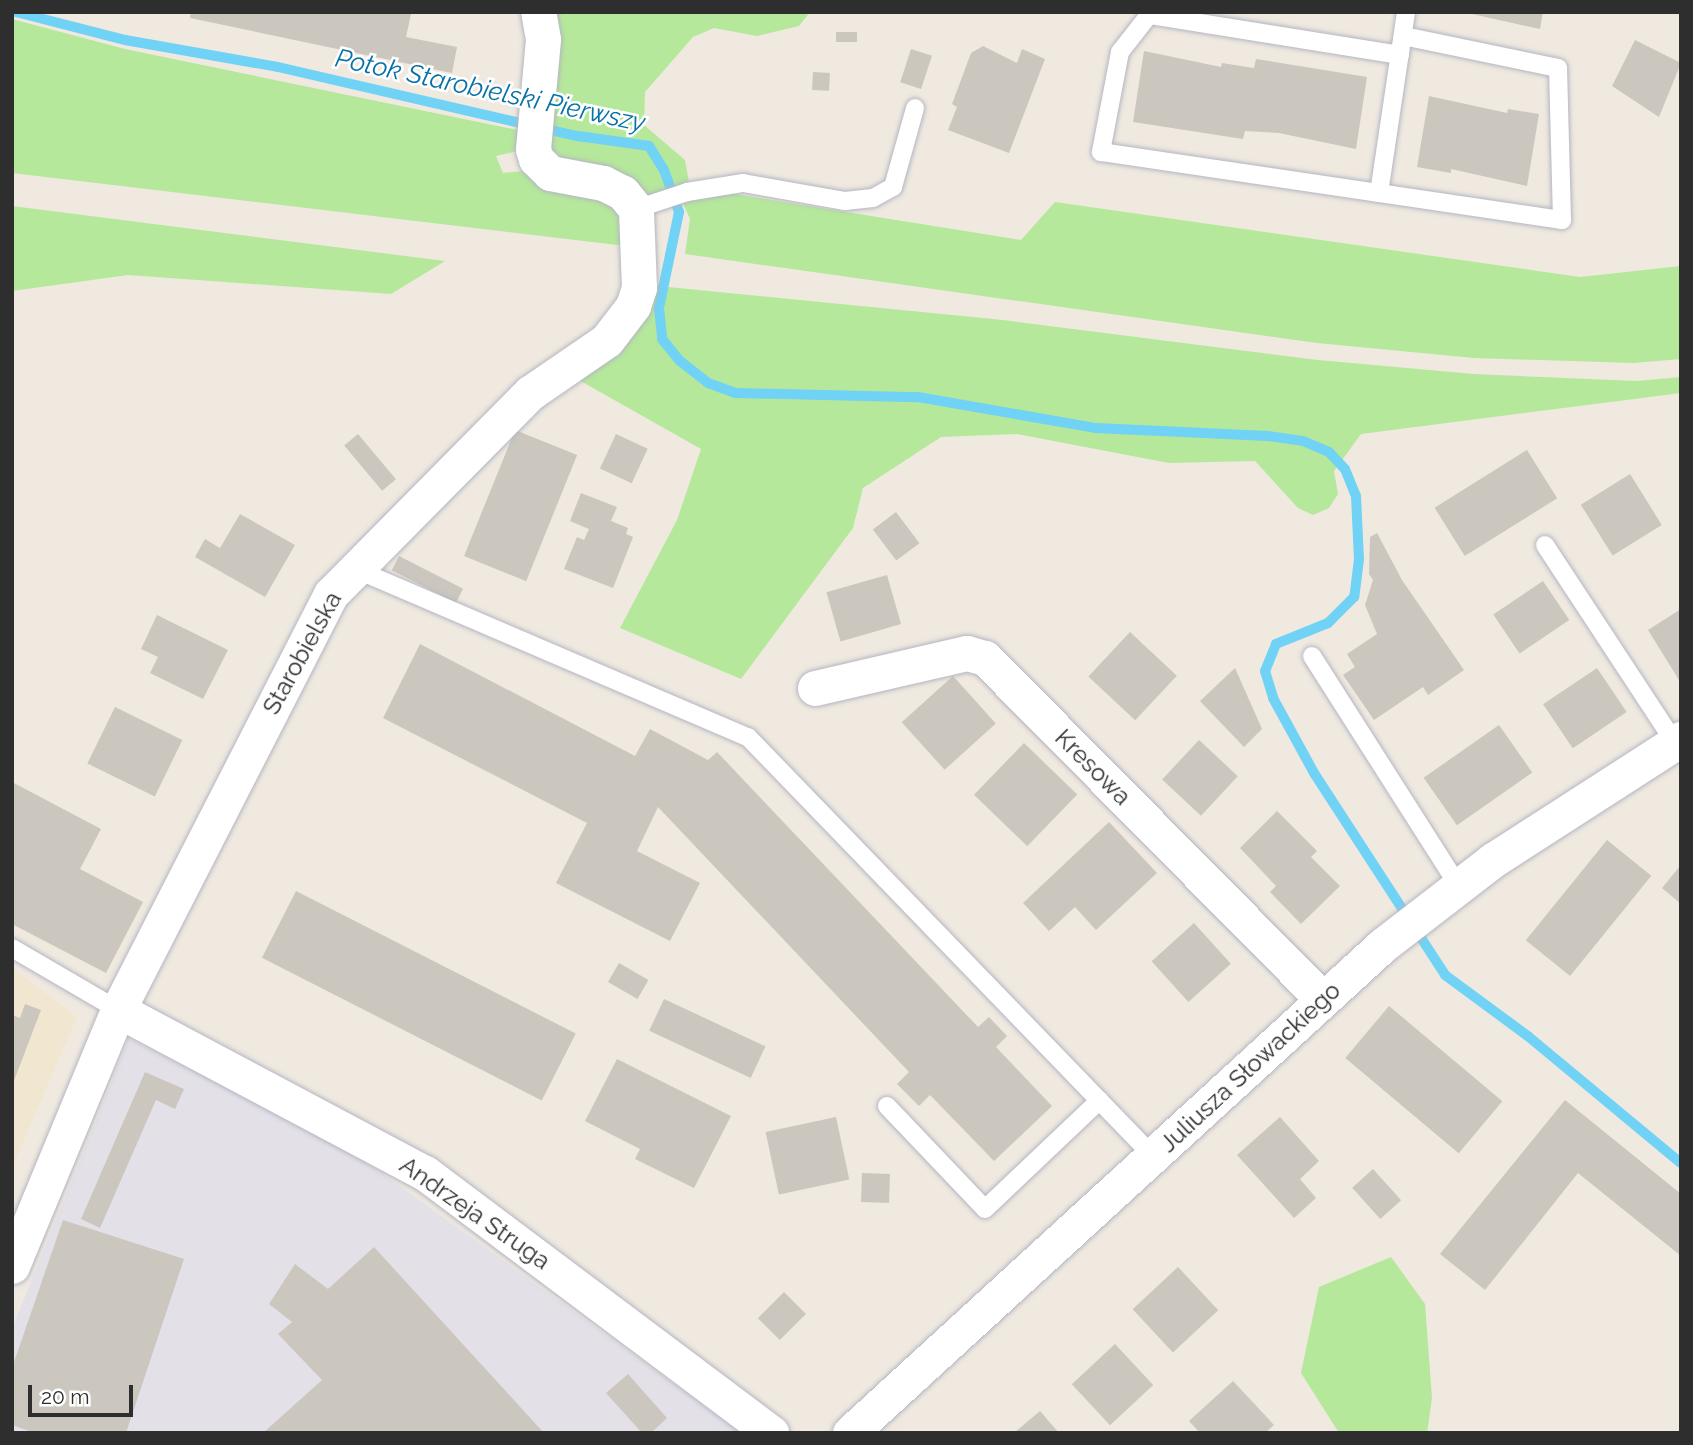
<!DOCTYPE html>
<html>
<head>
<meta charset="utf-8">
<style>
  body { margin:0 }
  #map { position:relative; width:1693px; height:1445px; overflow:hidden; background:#efe9e0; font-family:Raleway,sans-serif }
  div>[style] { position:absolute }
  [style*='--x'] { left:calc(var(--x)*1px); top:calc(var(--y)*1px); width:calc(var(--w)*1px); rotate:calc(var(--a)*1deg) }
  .industrial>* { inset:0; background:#e3e0e8 }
  .education>* { inset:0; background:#f1e6cf }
  .green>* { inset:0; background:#b5e89b }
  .stream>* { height:10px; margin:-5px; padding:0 5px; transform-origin:5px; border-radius:5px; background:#70d2f5 }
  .building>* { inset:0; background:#cbc7be; transform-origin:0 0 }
  .roads { filter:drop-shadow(0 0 2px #b4b6c1) drop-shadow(0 0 2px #b4b6c1) }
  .service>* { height:18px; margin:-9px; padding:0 9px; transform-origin:9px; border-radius:9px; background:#fff }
  .minor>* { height:35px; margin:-17.5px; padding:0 17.5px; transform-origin:17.5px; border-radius:17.5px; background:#fff }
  span { translate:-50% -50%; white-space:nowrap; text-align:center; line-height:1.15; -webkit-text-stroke:5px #fff; paint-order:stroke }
  .street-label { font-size:24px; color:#2e2e2e }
  .water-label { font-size:26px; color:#0772a8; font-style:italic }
  .frame { position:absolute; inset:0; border:14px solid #2e2e2e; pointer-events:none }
  .scale { position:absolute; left:28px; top:1385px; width:105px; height:32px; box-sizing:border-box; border:4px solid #2e2e2e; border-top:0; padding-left:9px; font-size:21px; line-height:24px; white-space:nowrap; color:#2e2e2e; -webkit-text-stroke:5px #fff; paint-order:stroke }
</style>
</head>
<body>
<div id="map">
  <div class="industrial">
    <div style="clip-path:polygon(129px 1039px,336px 1140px,742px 1433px,12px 1433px,12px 1329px)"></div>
  </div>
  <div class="education">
    <div style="clip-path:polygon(12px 968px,77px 1017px,12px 1168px)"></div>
  </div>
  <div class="green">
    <div style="clip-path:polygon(547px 12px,810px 12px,799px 26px,757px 36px,714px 28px,693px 37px,645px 92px,644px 125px,685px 160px,689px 182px,647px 196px,566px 163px,545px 142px)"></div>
    <div style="clip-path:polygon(12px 19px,125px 49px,522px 131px,522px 150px,496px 156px,503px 173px,524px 171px,543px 187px,616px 201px,626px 246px,12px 173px)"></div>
    <div style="clip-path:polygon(722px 192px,1021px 240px,1055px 202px,1580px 277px,1681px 266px,1681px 359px,1633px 363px,1474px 358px,1317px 343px,685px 254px,690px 219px,682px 201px)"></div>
    <div style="clip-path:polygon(12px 206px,445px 261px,391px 294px,128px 275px,12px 291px)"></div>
    <div style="clip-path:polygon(648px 285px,1003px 320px,1318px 360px,1474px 374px,1637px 381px,1681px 377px,1681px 393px,1361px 434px,1334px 471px,1338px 494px,1329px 508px,1313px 515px,1298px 508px,1255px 461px,1169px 463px,1017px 434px,941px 437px,863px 488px,853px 528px,741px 679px,620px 628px,677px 520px,701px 449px,570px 375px)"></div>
    <div style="clip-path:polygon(1391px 1257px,1425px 1304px,1432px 1398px,1427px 1433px,1339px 1433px,1301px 1373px,1319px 1287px)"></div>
  </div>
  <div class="stream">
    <div style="--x:16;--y:12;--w:113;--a:14.4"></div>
    <div style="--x:125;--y:40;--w:155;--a:10"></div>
    <div style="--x:278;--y:67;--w:308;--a:13"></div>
    <div style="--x:578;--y:136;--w:72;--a:8"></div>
    <div style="--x:649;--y:146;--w:28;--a:58"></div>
    <div style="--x:664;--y:170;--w:45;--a:70.3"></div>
    <div style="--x:679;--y:212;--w:98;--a:101.8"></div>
    <div style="--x:659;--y:308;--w:31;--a:84"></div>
    <div style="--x:662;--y:339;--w:28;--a:51"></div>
    <div style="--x:680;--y:361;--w:36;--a:38"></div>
    <div style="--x:708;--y:383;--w:30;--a:20"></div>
    <div style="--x:736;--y:393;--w:182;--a:1.3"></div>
    <div style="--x:918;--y:397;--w:181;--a:9.9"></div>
    <div style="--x:1096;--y:428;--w:172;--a:2.7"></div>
    <div style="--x:1268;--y:436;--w:35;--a:8"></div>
    <div style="--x:1303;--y:441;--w:28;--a:23"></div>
    <div style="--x:1329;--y:452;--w:23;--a:47"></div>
    <div style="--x:1345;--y:469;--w:29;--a:68"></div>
    <div style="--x:1356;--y:496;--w:63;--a:87.3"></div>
    <div style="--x:1359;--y:559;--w:38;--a:97"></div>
    <div style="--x:1354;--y:597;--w:37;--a:135"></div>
    <div style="--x:1328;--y:623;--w:56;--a:158"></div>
    <div style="--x:1276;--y:644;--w:29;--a:112"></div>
    <div style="--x:1265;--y:671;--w:28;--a:73"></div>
    <div style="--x:1273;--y:698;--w:85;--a:61.3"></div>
    <div style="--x:1314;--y:773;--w:241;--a:57"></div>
    <div style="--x:1445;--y:975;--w:104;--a:36.4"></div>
    <div style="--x:1529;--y:1037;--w:197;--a:39.7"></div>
  </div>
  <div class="building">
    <div style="clip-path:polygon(191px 12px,405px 12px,411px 14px,406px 37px,457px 47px,452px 73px,190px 18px)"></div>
    <div style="clip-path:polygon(1543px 12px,1540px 29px,1472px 14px,1472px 12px)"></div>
    <div style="left:836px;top:32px;width:21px;height:10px"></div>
    <div style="clip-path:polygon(1635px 40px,1681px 63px,1659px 117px,1612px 86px)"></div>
    <div style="clip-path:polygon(983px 46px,1017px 63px,1022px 49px,1045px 59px,1009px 153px,948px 130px,957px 107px,952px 104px,971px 53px)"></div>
    <div style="left:911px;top:49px;width:22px;height:35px;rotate:18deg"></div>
    <div style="clip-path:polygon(1144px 51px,1221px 67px,1222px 63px,1254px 68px,1256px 59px,1367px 77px,1356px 149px,1279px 133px,1245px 131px,1243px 139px,1133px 122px)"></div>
    <div style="left:813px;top:72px;width:17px;height:18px;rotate:3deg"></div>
    <div style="clip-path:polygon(1429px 96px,1507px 113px,1508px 109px,1539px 114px,1527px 186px,1451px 169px,1451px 173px,1417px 167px)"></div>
    <div style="left:515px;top:430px;width:67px;height:136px;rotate:22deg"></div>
    <div style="left:358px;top:434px;width:59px;height:18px;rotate:50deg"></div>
    <div style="left:616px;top:434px;width:35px;height:38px;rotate:25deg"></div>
    <div style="left:1527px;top:450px;width:57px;height:109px;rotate:58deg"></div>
    <div style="left:1630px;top:474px;width:60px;height:58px;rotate:58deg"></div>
    <div style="clip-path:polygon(581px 493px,617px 507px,611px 521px,628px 528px,626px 534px,633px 537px,613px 588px,564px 569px,577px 537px,584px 540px,589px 529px,570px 521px)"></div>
    <div style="left:896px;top:512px;width:39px;height:29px;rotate:53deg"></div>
    <div style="clip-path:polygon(240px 514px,295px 545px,265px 597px,195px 557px,205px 539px,220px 548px)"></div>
    <div style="clip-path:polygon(1377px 533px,1402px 580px,1464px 670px,1428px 695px,1423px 687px,1374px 720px,1343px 675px,1355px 667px,1347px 654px,1377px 634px,1365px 605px,1373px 580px,1369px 574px,1370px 537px)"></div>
    <div style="left:399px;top:556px;width:72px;height:16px;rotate:27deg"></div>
    <div style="left:887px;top:575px;width:51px;height:63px;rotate:74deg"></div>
    <div style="left:1543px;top:581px;width:47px;height:60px;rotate:56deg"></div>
    <div style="clip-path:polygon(1681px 609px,1681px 679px,1679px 680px,1648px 630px)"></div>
    <div style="clip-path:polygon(157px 615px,228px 650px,203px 699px,150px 673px,158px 657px,141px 649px)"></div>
    <div style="left:1130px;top:632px;width:64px;height:61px;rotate:43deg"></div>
    <div style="clip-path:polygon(420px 644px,635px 756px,650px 729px,708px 760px,717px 752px,978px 1027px,989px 1017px,1007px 1036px,996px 1047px,1052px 1106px,994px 1161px,930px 1095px,919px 1106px,897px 1084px,909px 1072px,658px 807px,637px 851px,700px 883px,670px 941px,556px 883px,587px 823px,383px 718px)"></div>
    <div style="clip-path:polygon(1235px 668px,1262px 729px,1244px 747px,1200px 701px)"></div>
    <div style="left:1597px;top:668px;width:53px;height:65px;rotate:56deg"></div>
    <div style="left:953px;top:676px;width:64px;height:69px;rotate:48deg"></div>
    <div style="left:115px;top:707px;width:75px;height:63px;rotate:26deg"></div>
    <div style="left:1499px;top:725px;width:58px;height:92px;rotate:55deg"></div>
    <div style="left:1199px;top:740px;width:53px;height:54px;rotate:43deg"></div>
    <div style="left:1024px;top:743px;width:74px;height:72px;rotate:44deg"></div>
    <div style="clip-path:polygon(12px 782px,101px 829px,80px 869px,143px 902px,106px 973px,12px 924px)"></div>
    <div style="clip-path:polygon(1277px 811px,1317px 851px,1311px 857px,1340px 886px,1301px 924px,1270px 892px,1276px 886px,1240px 848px)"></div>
    <div style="clip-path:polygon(1109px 822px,1157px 873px,1096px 930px,1075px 907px,1049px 931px,1023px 903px)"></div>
    <div style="left:1607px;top:840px;width:57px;height:129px;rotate:39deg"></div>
    <div style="clip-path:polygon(1681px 865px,1681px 904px,1662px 888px)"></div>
    <div style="left:296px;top:891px;width:314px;height:75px;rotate:27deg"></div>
    <div style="left:1194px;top:923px;width:55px;height:57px;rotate:48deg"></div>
    <div style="left:619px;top:963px;width:34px;height:22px;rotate:30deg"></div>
    <div style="left:664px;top:999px;width:112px;height:35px;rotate:25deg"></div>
    <div style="clip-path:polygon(25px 1004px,41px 1010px,12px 1086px,12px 1015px,20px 1018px)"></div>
    <div style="left:1389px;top:1006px;width:148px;height:68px;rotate:40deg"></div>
    <div style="clip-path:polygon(617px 1059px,731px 1116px,694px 1188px,635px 1159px,640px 1149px,585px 1121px)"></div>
    <div style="clip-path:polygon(145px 1072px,184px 1089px,175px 1109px,156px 1100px,100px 1228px,81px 1219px)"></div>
    <div style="clip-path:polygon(1565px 1100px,1681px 1194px,1681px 1256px,1578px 1173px,1485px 1290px,1440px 1254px)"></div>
    <div style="left:836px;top:1117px;width:64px;height:72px;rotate:78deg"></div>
    <div style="clip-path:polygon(1280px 1117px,1319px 1161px,1300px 1179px,1316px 1198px,1294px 1218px,1237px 1155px)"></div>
    <div style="left:1373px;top:1169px;width:42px;height:28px;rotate:48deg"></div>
    <div style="left:862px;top:1173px;width:28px;height:29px;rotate:2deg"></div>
    <div style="clip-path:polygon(63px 1220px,184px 1259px,126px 1433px,35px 1433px,12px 1425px,12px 1368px)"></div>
    <div style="clip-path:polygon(374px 1247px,544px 1433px,263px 1433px,322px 1380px,278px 1334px,292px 1322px,269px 1304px,295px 1264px,328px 1289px)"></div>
    <div style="left:1178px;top:1267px;width:59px;height:62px;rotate:47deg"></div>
    <div style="left:784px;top:1292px;width:31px;height:37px;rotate:45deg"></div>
    <div style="left:1115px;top:1344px;width:56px;height:59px;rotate:47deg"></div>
    <div style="clip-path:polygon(628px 1374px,667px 1418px,651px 1433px,642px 1433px,606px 1393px)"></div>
    <div style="clip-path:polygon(1233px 1381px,1274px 1425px,1265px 1433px,1200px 1433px,1189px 1421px)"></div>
    <div style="clip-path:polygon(1040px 1411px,1059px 1433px,1014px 1433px)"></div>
  </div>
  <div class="roads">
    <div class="service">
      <div style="--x:1400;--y:55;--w:254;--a:-170.9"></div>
      <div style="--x:1149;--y:15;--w:47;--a:128.1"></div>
      <div style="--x:1120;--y:52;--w:102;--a:100.8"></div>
      <div style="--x:1101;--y:152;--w:466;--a:8.4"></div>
      <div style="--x:1562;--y:220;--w:152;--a:-91.5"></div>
      <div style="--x:1558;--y:68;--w:158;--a:-168.3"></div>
      <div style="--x:1379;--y:193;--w:183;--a:-81.5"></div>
      <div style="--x:636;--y:209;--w:54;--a:-18.4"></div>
      <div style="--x:687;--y:192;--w:57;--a:-9.1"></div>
      <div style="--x:743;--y:183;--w:104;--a:10"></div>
      <div style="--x:845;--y:201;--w:28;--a:-6"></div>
      <div style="--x:873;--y:198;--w:23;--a:-29"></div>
      <div style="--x:893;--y:187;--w:82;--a:-74.4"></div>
      <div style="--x:1545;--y:545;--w:237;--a:56.7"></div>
      <div style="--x:353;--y:568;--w:430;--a:23.2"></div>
      <div style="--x:748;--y:737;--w:583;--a:45.97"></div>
      <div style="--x:1312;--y:656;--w:272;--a:57.5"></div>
      <div style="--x:12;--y:948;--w:123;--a:30.3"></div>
      <div style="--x:887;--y:1106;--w:142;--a:46.4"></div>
      <div style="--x:985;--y:1209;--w:158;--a:-43.5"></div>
    </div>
    <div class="minor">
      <div style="--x:815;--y:688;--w:156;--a:-13"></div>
      <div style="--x:967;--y:653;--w:19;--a:16"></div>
      <div style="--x:985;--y:658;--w:481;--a:45.3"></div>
      <div style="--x:118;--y:1010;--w:348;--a:28"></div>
      <div style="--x:425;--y:1173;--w:433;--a:36.9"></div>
      <div style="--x:12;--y:1266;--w:277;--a:-67.5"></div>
      <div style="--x:118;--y:1010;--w:467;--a:-62.9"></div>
      <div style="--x:331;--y:594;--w:283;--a:-45.3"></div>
      <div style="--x:530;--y:393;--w:93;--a:-34.5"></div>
      <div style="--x:607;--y:340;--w:43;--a:-52.6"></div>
      <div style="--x:633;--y:306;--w:19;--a:-72"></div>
      <div style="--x:639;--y:288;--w:79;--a:-92.2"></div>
      <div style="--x:636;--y:209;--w:21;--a:-129"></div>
      <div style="--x:623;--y:193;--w:22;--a:-153"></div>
      <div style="--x:603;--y:183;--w:54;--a:-169.3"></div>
      <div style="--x:550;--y:173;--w:20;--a:-135"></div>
      <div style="--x:536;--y:159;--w:10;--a:-107"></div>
      <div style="--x:533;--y:149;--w:110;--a:-84.8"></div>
      <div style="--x:543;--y:39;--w:27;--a:-100"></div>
      <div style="--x:850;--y:1433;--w:723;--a:-42.48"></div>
      <div style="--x:1383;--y:945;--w:139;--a:-37.7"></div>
      <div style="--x:1493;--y:860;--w:224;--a:-32.8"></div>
    </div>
  </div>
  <div class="street-label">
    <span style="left:302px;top:653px;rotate:-61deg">Starobielska</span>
    <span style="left:1093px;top:767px;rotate:45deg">Kresowa</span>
    <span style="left:1250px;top:1067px;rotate:-43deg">Juliusza Słowackiego</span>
    <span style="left:475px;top:1213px;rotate:35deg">Andrzeja Struga</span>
  </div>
  <div class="water-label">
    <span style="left:490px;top:91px;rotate:12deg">Potok Starobielski Pierwszy</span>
  </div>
  <div class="frame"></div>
  <div class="scale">20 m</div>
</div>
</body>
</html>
